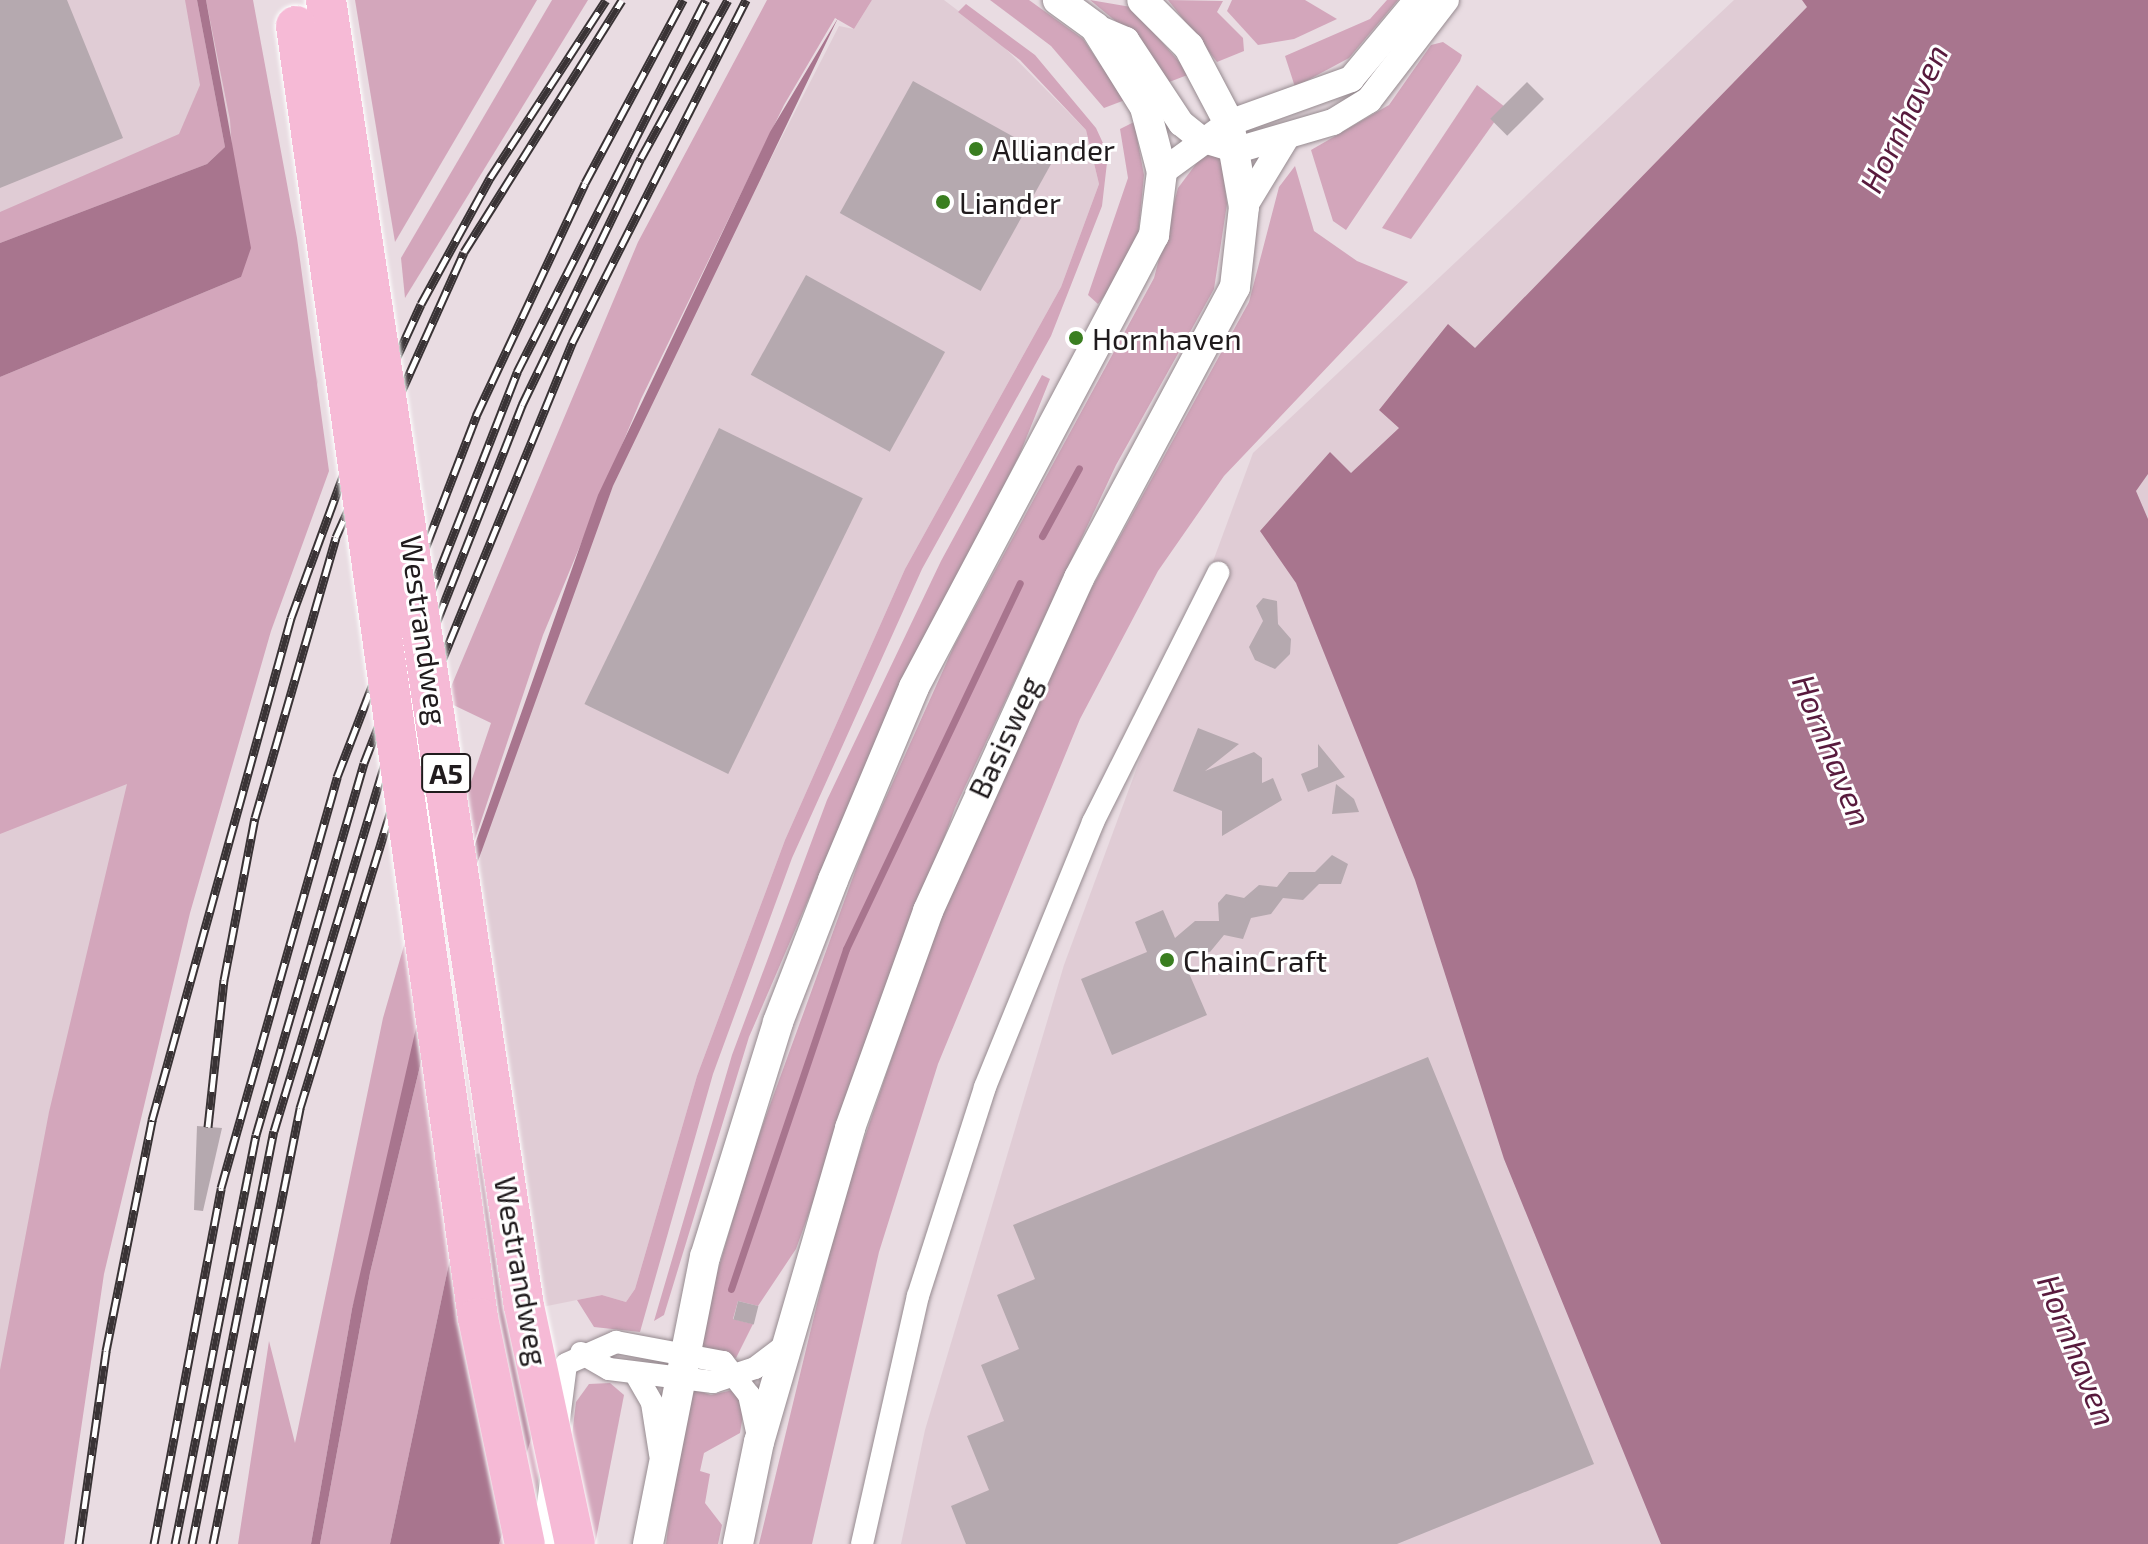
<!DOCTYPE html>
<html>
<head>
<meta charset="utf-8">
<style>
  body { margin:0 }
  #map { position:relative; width:2148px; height:1544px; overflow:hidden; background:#e9dce2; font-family:"Exo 2",sans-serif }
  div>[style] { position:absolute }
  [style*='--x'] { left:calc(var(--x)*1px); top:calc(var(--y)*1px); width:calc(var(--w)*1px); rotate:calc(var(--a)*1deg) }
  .built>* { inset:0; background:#e0ccd5 }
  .green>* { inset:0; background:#d3a6bb }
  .water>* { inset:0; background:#a8758e }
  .stream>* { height:7px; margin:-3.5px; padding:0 3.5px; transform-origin:3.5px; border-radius:3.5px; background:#a8758e }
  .building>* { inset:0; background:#b5a9af; transform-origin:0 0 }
  .roads { filter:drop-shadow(0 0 2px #968b90) drop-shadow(0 0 2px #968b90) }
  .minor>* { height:22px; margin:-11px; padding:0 11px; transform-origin:11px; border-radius:11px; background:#fff }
  .tertiary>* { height:26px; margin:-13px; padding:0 13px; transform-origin:13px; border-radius:13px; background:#fff }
  .secondary>* { height:30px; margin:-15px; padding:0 15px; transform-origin:15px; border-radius:15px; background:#fff }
  .rail>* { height:9px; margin-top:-4.5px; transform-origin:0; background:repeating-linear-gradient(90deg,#fff 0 18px,#393335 0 36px); box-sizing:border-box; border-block:2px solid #393335 }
  .bridges { filter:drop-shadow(0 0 2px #fff) drop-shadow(0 0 2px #fff) }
  .motorway-bridge>* { height:40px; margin:-20px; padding:0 20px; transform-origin:20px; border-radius:20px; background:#f6bad6 }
  .dots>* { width:22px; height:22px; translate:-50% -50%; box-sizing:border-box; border:4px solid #fff; border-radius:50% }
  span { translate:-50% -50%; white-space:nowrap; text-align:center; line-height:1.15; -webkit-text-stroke:6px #fff; paint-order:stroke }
  .shield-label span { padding:2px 6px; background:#fff; border:2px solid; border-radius:6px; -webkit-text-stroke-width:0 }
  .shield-label { font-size:28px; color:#201b1d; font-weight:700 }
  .poi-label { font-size:30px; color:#201b1d }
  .left { translate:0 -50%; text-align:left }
  .street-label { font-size:30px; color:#201b1d }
  .water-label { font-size:32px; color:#581a3d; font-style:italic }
</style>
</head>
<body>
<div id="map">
  <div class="built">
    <div style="clip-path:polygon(0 0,226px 0,318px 382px,0 1543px)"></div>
    <div style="clip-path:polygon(872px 0,944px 0,998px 41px,1086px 130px,1099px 184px,1061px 287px,905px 569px,785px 840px,697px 1076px,635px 1289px,626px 1302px,602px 1295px,542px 1307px,450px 956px,455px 937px,506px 773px,613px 486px,696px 304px,839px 26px,854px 29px)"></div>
    <div style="clip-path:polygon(1734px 0,2148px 0,2148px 579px,1699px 1544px,901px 1544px,925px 1430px,1064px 965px,1253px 453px)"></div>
  </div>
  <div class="green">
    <div style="clip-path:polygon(185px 0,197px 0,225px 147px,207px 164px,0 243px,0 212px,179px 134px,200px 85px)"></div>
    <div style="clip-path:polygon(206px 0,253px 0,297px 238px,329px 471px,271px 631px,190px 913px,104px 1274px,64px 1544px,0 1544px,0 1370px,49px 1112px,127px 784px,0 834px,0 377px,241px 277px,230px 120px)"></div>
    <div style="clip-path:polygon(355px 0,537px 0,395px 242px)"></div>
    <div style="clip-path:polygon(552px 0,588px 0,405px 298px,401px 258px)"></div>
    <div style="clip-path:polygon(767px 0,872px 0,854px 29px,835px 18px,784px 105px,641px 399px,543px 635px,443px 935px,455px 937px,554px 1382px,528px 1544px,499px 1544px,526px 1438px,468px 1173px,390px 1544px,320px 1544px,370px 1273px,428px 1033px,352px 1309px,311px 1544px,238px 1544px,269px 1341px,295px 1443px,383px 1018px,405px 942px,416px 944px,491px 723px,445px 701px,638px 242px)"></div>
    <div style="clip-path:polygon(990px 0,1029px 0,1083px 39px,1125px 100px,1104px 108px,1051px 46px)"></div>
    <div style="clip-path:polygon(1090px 0,1131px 7px,1190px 74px,1164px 84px,1124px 28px)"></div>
    <div style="clip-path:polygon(1168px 0,1223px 1px,1217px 12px,1243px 38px,1244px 51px,1217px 62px)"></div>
    <div style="clip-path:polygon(1232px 0,1305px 0,1337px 19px,1294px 39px,1258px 45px,1227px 11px)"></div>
    <div style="clip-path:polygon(1387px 0,1398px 0,1349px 58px,1295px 87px,1285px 56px,1370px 19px)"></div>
    <div style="clip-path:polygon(966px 4px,1035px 55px,1096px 128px,1108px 154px,1102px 206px,1051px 336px,922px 569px,792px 858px,713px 1074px,640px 1332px,594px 1327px,577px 1300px,602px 1295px,626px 1302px,635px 1289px,697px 1076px,785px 840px,905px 569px,1061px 287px,1099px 184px,1086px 130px,1020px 60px,958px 12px)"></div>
    <div style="clip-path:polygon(1443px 42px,1462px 55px,1460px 61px,1346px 230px,1333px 221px,1311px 150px,1389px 105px,1431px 45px)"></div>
    <div style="clip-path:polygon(1477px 85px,1505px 107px,1411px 239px,1382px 228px)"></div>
    <div style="clip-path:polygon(1134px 122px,1144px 175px,1138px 236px,1127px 268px,1098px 304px,1088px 295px,1128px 178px,1120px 129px)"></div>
    <div style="clip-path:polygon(1205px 152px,1221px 158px,1227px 204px,1214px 289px,1116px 465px,955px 808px,796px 1249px,758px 1306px,738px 1301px,733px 1319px,753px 1324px,736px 1358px,696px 1346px,750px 1160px,865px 844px,954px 646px,1154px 278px,1178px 188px)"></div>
    <div style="clip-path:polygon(1295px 166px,1314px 231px,1357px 261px,1408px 282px,1224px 476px,1158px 571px,1080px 719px,938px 1064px,879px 1252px,812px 1544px,759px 1544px,839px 1213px,942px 910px,1084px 602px,1249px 302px,1279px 187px)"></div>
    <div style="clip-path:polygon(1042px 375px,1050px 379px,1019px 456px,899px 689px,749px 1037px,664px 1315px,654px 1321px,732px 1055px,827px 800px,941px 561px)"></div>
    <div style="clip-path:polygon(610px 1383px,624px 1395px,595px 1544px,559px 1544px,576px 1402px,589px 1384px)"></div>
    <div style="clip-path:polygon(686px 1387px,711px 1395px,737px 1389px,743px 1415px,740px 1433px,704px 1453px,700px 1471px,710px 1474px,705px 1503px,722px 1525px,718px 1544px,666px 1544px)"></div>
  </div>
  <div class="water">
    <div style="clip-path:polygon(197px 0,206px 0,251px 248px,241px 277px,0 377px,0 243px,207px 164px,225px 147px)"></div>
    <div style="clip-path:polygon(1802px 0,2148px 0,2148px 474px,2136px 491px,2148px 519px,2148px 1544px,1661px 1544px,1504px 1159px,1415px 880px,1296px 583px,1260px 531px,1330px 452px,1351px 473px,1399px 428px,1379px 410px,1448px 324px,1475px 348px,1807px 7px)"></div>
    <div style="clip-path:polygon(838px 18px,613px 486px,450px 939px,443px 935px,598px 495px,770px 132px)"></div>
    <div style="clip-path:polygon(416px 1028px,428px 1033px,370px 1273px,320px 1544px,311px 1544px,352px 1309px)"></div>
    <div style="clip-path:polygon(483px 1153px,534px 1429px,499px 1544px,390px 1544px,468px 1173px,475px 1154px)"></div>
  </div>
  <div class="stream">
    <div style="--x:1042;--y:536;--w:77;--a:-61.4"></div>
    <div style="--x:731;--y:1289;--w:359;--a:-71.3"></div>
    <div style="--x:846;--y:949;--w:405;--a:-64.6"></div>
  </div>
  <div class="building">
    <div style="clip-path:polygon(0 0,67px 0,123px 138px,0 188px)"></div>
    <div style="left:913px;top:81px;width:161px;height:151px;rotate:29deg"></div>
    <div style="left:1527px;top:82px;width:24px;height:52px;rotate:45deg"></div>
    <div style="left:806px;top:275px;width:159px;height:114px;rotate:29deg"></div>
    <div style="left:719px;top:428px;width:160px;height:307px;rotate:26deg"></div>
    <div style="clip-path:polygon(1263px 598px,1277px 601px,1278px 624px,1291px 639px,1290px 654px,1275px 669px,1255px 660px,1249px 647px,1263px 621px,1256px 606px)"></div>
    <div style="clip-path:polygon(1198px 728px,1239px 744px,1205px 771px,1254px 752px,1262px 758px,1262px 783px,1273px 778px,1282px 800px,1222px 836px,1222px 811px,1173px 791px)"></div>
    <div style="clip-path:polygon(1318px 744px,1345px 777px,1308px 792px,1301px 774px,1318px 767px)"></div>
    <div style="clip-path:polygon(1336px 784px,1354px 799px,1359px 812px,1332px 814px)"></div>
    <div style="clip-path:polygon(1332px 855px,1348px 864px,1341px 884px,1319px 884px,1303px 900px,1283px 898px,1271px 914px,1251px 918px,1243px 939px,1224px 935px,1210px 952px,1182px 957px,1207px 1015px,1112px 1055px,1081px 979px,1147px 952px,1135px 922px,1163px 910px,1175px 938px,1195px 921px,1219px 921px,1218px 903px,1226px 894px,1244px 898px,1259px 885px,1277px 887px,1289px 872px,1315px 872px)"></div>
    <div style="clip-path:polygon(1428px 1057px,1594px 1464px,1397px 1544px,966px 1544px,951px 1506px,989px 1490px,967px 1436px,1004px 1421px,981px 1365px,1019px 1349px,997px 1295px,1035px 1279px,1013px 1225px)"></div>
    <div style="clip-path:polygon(197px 1126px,222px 1128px,203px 1211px,194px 1210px)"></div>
    <div style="left:738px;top:1301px;width:21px;height:19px;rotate:14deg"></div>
  </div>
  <div class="roads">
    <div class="minor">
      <div style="--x:581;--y:1353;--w:32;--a:30"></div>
      <div style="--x:609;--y:1369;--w:105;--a:7.1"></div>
      <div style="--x:713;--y:1382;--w:44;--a:-18.4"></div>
      <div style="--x:755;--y:1368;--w:41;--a:-37.1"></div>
      <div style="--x:635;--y:1373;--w:34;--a:60"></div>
      <div style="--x:652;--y:1403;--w:52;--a:81.1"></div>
      <div style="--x:559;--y:1419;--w:55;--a:-82.7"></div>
      <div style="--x:566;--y:1364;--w:55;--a:-23.7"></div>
      <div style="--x:616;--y:1342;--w:109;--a:10.6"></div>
      <div style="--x:723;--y:1362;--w:42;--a:51.8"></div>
      <div style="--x:749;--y:1395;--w:47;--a:77.7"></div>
      <div style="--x:543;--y:1544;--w:64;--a:-82.8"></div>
      <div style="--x:862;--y:1544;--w:254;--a:-77.3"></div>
      <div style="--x:918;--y:1296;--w:219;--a:-72.2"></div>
      <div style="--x:985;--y:1087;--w:286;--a:-67.8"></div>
      <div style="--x:1093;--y:822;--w:279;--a:-63.3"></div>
    </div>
    <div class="tertiary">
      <div style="--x:1095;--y:27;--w:34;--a:23"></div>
      <div style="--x:1126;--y:40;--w:100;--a:56.5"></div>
      <div style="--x:1181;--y:123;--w:26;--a:39"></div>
      <div style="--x:1201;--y:139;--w:38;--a:17"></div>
      <div style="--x:1237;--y:150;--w:100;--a:-16.3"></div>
      <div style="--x:1333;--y:122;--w:42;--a:-31.4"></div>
      <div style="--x:1369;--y:100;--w:126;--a:-52.4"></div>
      <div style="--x:1162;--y:172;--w:83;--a:-36.2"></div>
      <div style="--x:1229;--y:123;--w:130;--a:-19.8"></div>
      <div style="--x:1351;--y:79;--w:103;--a:-50.1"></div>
      <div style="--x:1244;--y:207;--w:81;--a:-58.7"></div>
    </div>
    <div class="secondary">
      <div style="--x:648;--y:1544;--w:293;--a:-78.8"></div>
      <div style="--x:705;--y:1257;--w:246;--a:-72.7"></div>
      <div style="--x:778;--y:1022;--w:152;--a:-68.8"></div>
      <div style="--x:833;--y:880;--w:209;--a:-67.2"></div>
      <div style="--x:914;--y:687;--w:512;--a:-62.03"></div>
      <div style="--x:1154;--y:235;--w:64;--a:-82.8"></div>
      <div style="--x:1162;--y:172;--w:67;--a:-104.7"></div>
      <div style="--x:1145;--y:107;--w:94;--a:-122"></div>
      <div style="--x:1095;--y:27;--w:46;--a:-143.9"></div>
      <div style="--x:738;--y:1544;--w:104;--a:-78.4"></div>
      <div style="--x:759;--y:1442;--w:327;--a:-73.8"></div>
      <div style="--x:850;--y:1128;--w:231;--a:-70.2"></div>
      <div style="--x:928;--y:911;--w:366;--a:-65.6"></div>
      <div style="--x:1079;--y:578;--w:330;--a:-61.8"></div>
      <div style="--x:1235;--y:287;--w:81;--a:-83.6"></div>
      <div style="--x:1244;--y:207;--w:85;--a:-100.1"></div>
      <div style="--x:1229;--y:123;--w:86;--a:-117.8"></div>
      <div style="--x:1189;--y:47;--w:66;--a:-135"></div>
    </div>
  </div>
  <div class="rail">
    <div style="--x:208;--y:1127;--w:148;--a:-83.8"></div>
    <div style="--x:224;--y:980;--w:165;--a:-79.2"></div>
    <div style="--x:255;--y:818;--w:292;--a:-73.9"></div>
    <div style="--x:336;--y:537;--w:312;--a:-65.8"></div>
    <div style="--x:464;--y:252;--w:297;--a:-57.9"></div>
    <div style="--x:79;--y:1544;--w:195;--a:-82"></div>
    <div style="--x:106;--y:1351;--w:236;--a:-78.7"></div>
    <div style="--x:152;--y:1120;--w:521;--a:-74.52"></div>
    <div style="--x:291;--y:618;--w:160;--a:-69.9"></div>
    <div style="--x:346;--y:468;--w:180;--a:-65.4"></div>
    <div style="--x:421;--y:304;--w:144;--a:-61.3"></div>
    <div style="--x:490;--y:178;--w:212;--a:-56.9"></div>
    <div style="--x:154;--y:1544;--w:362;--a:-79.3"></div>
    <div style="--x:221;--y:1188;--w:427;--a:-74.2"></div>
    <div style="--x:337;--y:777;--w:387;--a:-68.9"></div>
    <div style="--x:476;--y:416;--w:257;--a:-64.9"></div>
    <div style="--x:585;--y:183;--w:208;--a:-61.8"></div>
    <div style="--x:175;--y:1544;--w:417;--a:-78.8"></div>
    <div style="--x:256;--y:1135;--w:387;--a:-73.8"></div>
    <div style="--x:364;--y:763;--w:420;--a:-68.6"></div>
    <div style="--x:517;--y:372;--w:417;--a:-63.1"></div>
    <div style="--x:192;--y:1544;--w:421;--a:-78.8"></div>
    <div style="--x:274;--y:1131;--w:429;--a:-73.2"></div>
    <div style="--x:398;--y:720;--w:339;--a:-68.5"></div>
    <div style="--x:522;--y:405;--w:274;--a:-64.3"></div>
    <div style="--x:641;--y:158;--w:180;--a:-61.2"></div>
    <div style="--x:213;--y:1544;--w:445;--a:-78.7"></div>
    <div style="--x:300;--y:1108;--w:417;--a:-73"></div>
    <div style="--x:422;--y:709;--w:396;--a:-67.7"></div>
    <div style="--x:572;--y:343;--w:385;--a:-63.1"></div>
  </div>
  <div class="bridges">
    <div class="motorway-bridge">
      <div style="--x:326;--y:0;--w:1321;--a:81.38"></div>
      <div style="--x:524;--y:1306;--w:243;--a:77.9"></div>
      <div style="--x:296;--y:26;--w:1305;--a:81.98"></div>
      <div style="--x:478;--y:1318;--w:231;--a:78.3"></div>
    </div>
  </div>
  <div class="dots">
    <div style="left:976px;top:149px;background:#3a7e20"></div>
    <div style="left:943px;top:202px;background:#3a7e20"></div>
    <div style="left:1076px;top:338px;background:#3a7e20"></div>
    <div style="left:1167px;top:960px;background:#3a7e20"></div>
  </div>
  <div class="shield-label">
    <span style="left:446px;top:773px">A5</span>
  </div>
  <div class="poi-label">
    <span class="left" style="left:992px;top:149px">Alliander</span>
    <span class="left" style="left:959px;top:202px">Liander</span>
    <span class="left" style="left:1092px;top:338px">Hornhaven</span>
    <span class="left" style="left:1183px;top:960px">ChainCraft</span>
  </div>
  <div class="street-label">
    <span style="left:425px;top:630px;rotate:82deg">Westrandweg</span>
    <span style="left:1004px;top:737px;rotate:-65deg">Basisweg</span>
    <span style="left:522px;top:1271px;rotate:80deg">Westrandweg</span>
  </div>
  <div class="water-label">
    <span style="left:1903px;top:118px;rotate:-64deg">Hornhaven</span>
    <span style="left:1833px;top:750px;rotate:68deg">Hornhaven</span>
    <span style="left:2078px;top:1350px;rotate:68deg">Hornhaven</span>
  </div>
</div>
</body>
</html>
